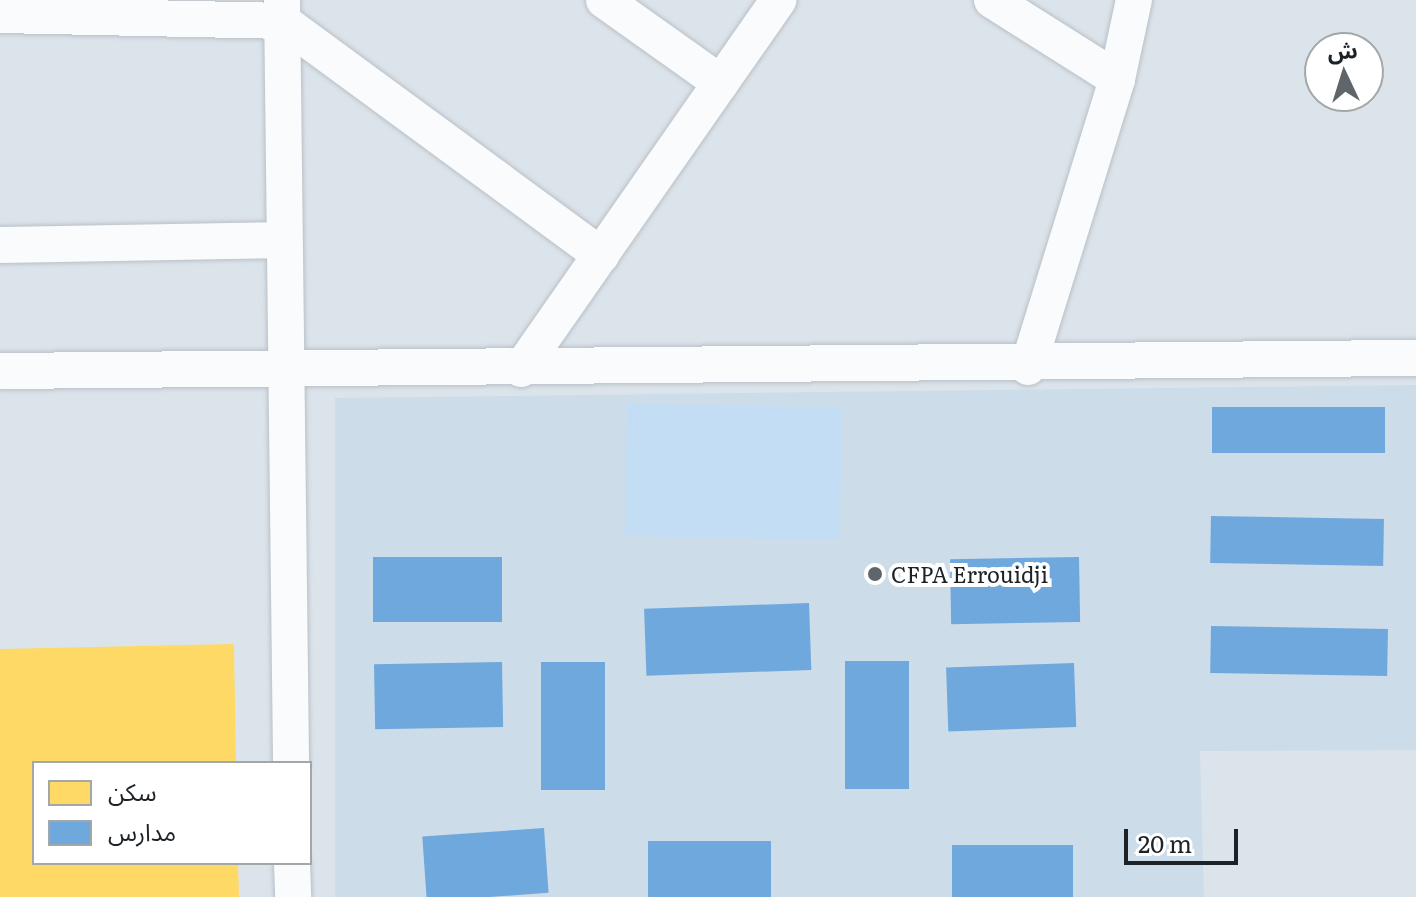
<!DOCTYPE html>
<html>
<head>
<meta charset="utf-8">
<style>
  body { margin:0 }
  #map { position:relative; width:1416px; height:897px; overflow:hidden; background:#dce4eb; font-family:Literata,"Noto Sans Arabic",serif }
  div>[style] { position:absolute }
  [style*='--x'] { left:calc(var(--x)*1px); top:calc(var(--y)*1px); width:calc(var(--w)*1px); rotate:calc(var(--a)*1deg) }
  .built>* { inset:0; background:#cddce9 }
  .green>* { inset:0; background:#c3ddf5; transform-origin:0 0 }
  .homes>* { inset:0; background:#ffd966 }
  .schools>* { inset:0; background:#6fa8dc; transform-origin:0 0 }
  .roads { filter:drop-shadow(0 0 2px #b9c0c6) drop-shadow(0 0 2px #b9c0c6) }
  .minor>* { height:36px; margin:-18px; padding:0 18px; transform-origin:18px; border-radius:18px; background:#fafbfc }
  .dots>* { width:22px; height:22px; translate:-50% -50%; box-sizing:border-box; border:4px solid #fff; border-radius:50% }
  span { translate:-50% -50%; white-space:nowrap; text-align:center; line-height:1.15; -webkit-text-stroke:8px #fff; paint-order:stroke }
  .poi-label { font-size:22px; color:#1c2226 }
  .left { translate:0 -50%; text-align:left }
  .legend { position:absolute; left:32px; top:761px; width:280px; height:104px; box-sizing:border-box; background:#fff; border:2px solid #a4a7a8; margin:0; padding:10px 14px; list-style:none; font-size:24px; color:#1c2226 }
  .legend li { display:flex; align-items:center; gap:16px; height:40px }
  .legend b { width:40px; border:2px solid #a4a7a8 }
  .north { position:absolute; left:1304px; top:32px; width:80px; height:80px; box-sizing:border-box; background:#fff; border:2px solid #a4a7a8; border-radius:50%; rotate:356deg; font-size:22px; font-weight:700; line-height:32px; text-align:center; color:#1c2226 }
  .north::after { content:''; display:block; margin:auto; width:28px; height:36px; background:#5f666b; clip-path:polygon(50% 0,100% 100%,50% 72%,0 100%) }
  .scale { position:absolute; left:1124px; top:829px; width:114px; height:36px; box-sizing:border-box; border:4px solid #1c2226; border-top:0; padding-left:10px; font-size:24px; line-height:28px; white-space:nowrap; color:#1c2226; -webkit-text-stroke:6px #fff; paint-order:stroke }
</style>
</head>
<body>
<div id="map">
  <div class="built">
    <div style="clip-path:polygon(1416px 385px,1416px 750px,1200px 751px,1204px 897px,335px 897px,335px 398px)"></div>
  </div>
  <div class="green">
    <div style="left:627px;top:404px;width:215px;height:132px;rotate:1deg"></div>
  </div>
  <div class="homes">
    <div style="clip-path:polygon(234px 644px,236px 763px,34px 763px,34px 863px,238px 863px,239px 897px,0 897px,0 649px)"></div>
  </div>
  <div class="schools">
    <div style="left:1212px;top:407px;width:173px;height:46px"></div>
    <div style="left:1211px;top:516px;width:173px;height:47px;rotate:1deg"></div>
    <div style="left:502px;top:557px;width:65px;height:129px;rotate:90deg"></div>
    <div style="left:1079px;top:557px;width:65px;height:129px;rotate:89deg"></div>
    <div style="left:809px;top:603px;width:67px;height:165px;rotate:88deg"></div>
    <div style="left:1211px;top:626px;width:177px;height:47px;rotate:1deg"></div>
    <div style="left:845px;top:661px;width:64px;height:128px"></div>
    <div style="left:502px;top:662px;width:65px;height:128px;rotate:89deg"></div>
    <div style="left:541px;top:662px;width:64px;height:128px"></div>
    <div style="left:1074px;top:663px;width:64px;height:128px;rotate:88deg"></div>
    <div style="left:544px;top:828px;width:65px;height:122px;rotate:86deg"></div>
    <div style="left:771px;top:841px;width:56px;height:123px;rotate:90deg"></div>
    <div style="left:1073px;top:845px;width:52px;height:121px;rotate:90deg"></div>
  </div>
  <div class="roads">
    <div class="minor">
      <div style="--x:282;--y:0;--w:763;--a:89.32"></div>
      <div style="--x:604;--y:0;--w:143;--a:35.4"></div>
      <div style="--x:992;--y:0;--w:148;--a:32.3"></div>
      <div style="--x:0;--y:15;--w:282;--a:1.2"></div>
      <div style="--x:282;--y:21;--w:396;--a:36.3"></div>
      <div style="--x:0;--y:245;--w:283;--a:-1"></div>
      <div style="--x:1028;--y:367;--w:301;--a:-72.8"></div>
      <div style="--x:1117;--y:79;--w:81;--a:-77.9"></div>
      <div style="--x:521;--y:369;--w:450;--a:-55.1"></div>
      <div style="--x:0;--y:371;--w:1416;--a:-0.53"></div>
      <div style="--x:292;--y:863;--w:34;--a:88"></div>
    </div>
  </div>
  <div class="dots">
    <div style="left:875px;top:574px;background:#5f666b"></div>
  </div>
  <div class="poi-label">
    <span class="left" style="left:891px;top:574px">CFPA Errouidji</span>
  </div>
  <ul class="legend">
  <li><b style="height:22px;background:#ffd966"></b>سكن</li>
  <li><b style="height:22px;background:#6fa8dc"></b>مدارس</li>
  </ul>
  <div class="north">ش</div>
  <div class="scale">20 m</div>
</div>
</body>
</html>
